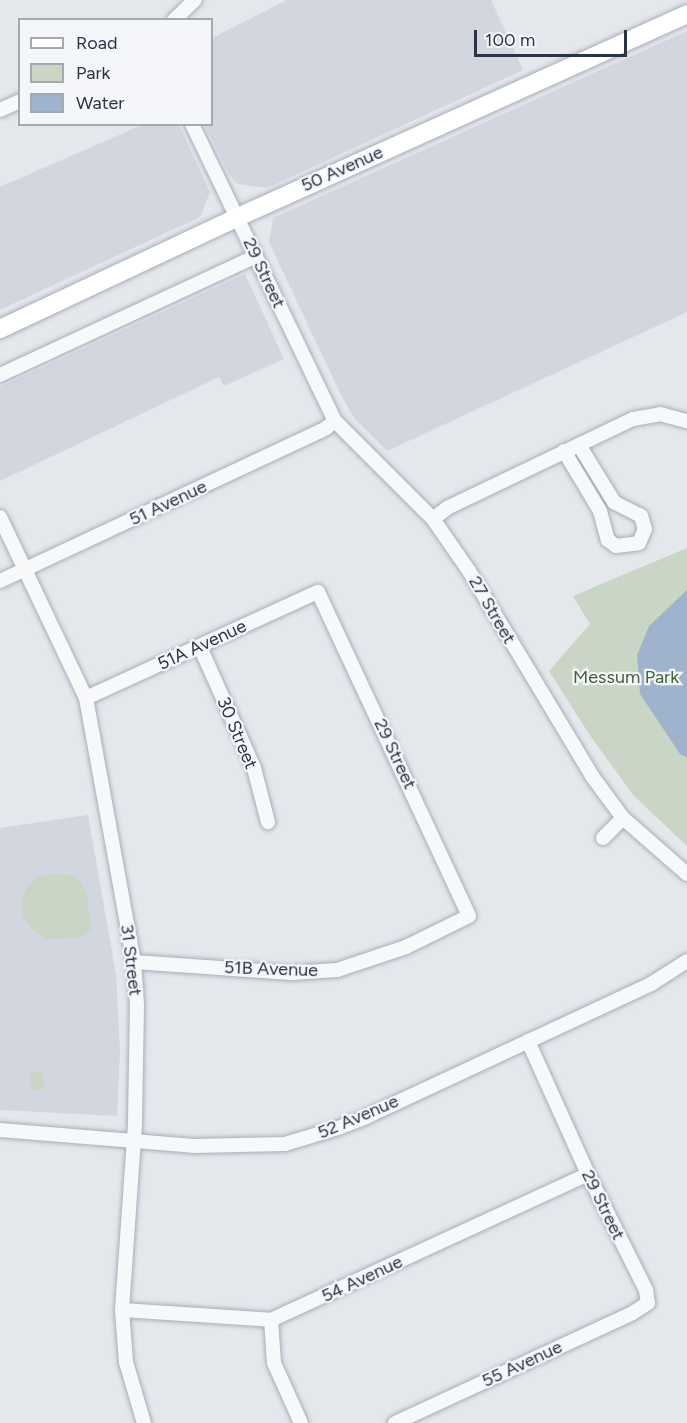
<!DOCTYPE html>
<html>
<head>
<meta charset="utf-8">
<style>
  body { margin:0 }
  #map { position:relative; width:687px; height:1423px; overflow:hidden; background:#e4e7ec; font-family:Figtree,sans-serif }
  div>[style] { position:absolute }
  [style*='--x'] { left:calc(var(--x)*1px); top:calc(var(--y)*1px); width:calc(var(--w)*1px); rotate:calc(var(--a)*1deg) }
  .built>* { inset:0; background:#d2d6de }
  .green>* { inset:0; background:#c9d6c5; transform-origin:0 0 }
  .water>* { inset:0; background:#9fb4cc }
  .roads { filter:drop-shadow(0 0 2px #a9aeb7) drop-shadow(0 0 2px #a9aeb7) }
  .minor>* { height:14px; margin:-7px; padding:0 7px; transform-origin:7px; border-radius:7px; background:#f7f8fa }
  .major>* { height:18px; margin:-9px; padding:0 9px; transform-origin:9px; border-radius:9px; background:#fff }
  span { translate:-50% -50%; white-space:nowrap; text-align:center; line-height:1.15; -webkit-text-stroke:4.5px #f4f6f9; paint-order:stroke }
  .street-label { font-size:18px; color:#2b3445 }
  .park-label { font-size:18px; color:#3f6138 }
  .legend { position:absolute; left:18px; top:18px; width:195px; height:108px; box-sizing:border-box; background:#f4f6f9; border:2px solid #a4a8b1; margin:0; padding:8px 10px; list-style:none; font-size:18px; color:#2b3445 }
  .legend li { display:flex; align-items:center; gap:12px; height:30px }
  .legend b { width:30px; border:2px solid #a4a8b1 }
  .scale { position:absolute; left:474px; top:30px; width:153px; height:27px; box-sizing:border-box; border:3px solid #2b3445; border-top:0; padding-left:8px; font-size:18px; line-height:21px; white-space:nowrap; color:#2b3445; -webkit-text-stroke:4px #f4f6f9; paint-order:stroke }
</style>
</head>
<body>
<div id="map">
  <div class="built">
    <div style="clip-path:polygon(287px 0,491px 0,523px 70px,267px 188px,237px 184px,229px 174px,205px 125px,212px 124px,212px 38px)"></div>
    <div style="clip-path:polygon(687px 31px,687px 312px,387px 451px,354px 418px,340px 393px,269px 242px,273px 218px)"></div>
    <div style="clip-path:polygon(179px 125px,210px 192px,200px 217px,0 310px,0 187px,142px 125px)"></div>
    <div style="clip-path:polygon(245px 274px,284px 359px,224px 386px,219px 377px,0 481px,0 387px)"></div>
    <div style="clip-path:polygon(88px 815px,116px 975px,120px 1051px,117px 1116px,0 1110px,0 828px)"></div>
  </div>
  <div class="green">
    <div style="clip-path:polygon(687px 548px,687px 846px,634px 796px,591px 737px,549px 671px,590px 624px,573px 596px)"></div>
    <div style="clip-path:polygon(55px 874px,71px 875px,81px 882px,87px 895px,91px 929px,81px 938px,46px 939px,31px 928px,23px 916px,22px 901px,27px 887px,38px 877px)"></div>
    <div style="left:42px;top:1071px;width:18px;height:13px;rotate:81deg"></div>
  </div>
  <div class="water">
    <div style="clip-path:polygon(687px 590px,687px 758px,680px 754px,640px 694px,637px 655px,649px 626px)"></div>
  </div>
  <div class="roads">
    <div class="minor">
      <div style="--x:174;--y:20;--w:29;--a:-44"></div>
      <div style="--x:0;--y:110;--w:22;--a:-24"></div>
      <div style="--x:192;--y:124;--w:330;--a:64.3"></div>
      <div style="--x:335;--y:421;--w:139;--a:45"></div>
      <div style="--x:433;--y:519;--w:63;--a:55.3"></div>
      <div style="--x:469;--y:571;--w:239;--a:59"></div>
      <div style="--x:592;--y:776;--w:52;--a:53.6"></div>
      <div style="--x:623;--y:818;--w:85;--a:41.2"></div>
      <div style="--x:0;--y:375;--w:282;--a:-24.9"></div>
      <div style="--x:564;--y:451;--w:70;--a:59"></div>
      <div style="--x:600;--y:511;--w:30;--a:75"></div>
      <div style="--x:608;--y:540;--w:10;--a:37"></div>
      <div style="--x:616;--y:546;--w:23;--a:-7"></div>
      <div style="--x:639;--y:543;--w:15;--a:-67"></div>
      <div style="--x:645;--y:529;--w:14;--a:-107"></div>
      <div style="--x:641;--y:516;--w:30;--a:-153"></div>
      <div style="--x:614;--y:502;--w:67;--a:-121.6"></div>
      <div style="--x:0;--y:517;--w:200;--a:64.6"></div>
      <div style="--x:86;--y:698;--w:268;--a:79.7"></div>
      <div style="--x:134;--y:962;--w:43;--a:86"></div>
      <div style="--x:137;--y:1005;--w:119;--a:91"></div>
      <div style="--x:135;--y:1124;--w:186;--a:94"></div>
      <div style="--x:122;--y:1310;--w:52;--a:85.6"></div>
      <div style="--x:126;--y:1362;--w:64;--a:73.6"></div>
      <div style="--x:433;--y:519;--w:18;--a:-38"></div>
      <div style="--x:447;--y:508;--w:206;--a:-25.6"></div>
      <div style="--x:633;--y:419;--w:27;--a:-10"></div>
      <div style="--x:660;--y:414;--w:28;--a:15"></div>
      <div style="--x:0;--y:581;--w:360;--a:-25.1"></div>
      <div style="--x:326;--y:428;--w:11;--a:-38"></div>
      <div style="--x:200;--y:647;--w:133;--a:65.9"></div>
      <div style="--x:254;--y:768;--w:56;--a:75.5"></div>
      <div style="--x:86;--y:698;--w:255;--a:-24.6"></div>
      <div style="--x:318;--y:592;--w:357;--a:65"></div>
      <div style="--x:469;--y:916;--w:70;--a:153.8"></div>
      <div style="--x:406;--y:947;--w:73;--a:161.6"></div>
      <div style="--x:337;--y:970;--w:46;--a:176.3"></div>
      <div style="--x:291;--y:973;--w:157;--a:-176"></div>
      <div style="--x:603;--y:838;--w:28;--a:-45"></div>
      <div style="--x:0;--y:1130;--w:194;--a:4.7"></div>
      <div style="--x:193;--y:1146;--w:92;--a:-1.2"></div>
      <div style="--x:285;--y:1144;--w:55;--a:-16.8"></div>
      <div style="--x:338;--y:1128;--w:30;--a:-21"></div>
      <div style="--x:366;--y:1117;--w:315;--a:-25"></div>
      <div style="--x:651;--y:984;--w:43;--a:-32.6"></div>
      <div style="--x:122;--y:1310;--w:149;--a:3.8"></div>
      <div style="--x:271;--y:1320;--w:349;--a:-24.7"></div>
      <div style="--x:271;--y:1320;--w:43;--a:86"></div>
      <div style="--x:274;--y:1363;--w:66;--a:65.8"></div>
      <div style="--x:395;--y:1423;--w:260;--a:-24.8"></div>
      <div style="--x:631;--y:1314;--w:20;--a:-33"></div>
      <div style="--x:648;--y:1303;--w:13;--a:-99"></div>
      <div style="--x:646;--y:1290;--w:130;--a:-116.6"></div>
      <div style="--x:588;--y:1174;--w:146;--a:-114.3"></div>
    </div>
    <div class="major">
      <div style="--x:0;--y:329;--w:263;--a:-25.2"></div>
      <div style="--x:238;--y:217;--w:493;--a:-24.3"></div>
    </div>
  </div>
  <div class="street-label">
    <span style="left:342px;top:169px;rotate:-24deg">50 Avenue</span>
    <span style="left:264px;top:273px;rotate:65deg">29 Street</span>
    <span style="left:168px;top:503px;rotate:-25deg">51 Avenue</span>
    <span style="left:492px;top:610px;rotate:60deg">27 Street</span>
    <span style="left:202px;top:645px;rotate:-25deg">51A Avenue</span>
    <span style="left:237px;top:733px;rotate:67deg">30 Street</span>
    <span style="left:395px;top:754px;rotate:65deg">29 Street</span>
    <span style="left:131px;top:960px;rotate:83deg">31 Street</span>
    <span style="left:271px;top:969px;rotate:2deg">51B Avenue</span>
    <span style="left:358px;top:1117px;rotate:-23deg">52 Avenue</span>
    <span style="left:603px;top:1205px;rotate:64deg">29 Street</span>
    <span style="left:362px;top:1279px;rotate:-25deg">54 Avenue</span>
    <span style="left:522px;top:1364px;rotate:-25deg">55 Avenue</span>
  </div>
  <div class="park-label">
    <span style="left:626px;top:677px">Messum Park</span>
  </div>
  <ul class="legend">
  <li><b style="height:8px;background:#fff"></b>Road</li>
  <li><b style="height:16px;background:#c9d6c5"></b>Park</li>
  <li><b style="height:16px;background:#9fb4cc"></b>Water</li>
  </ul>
  <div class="scale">100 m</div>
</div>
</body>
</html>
